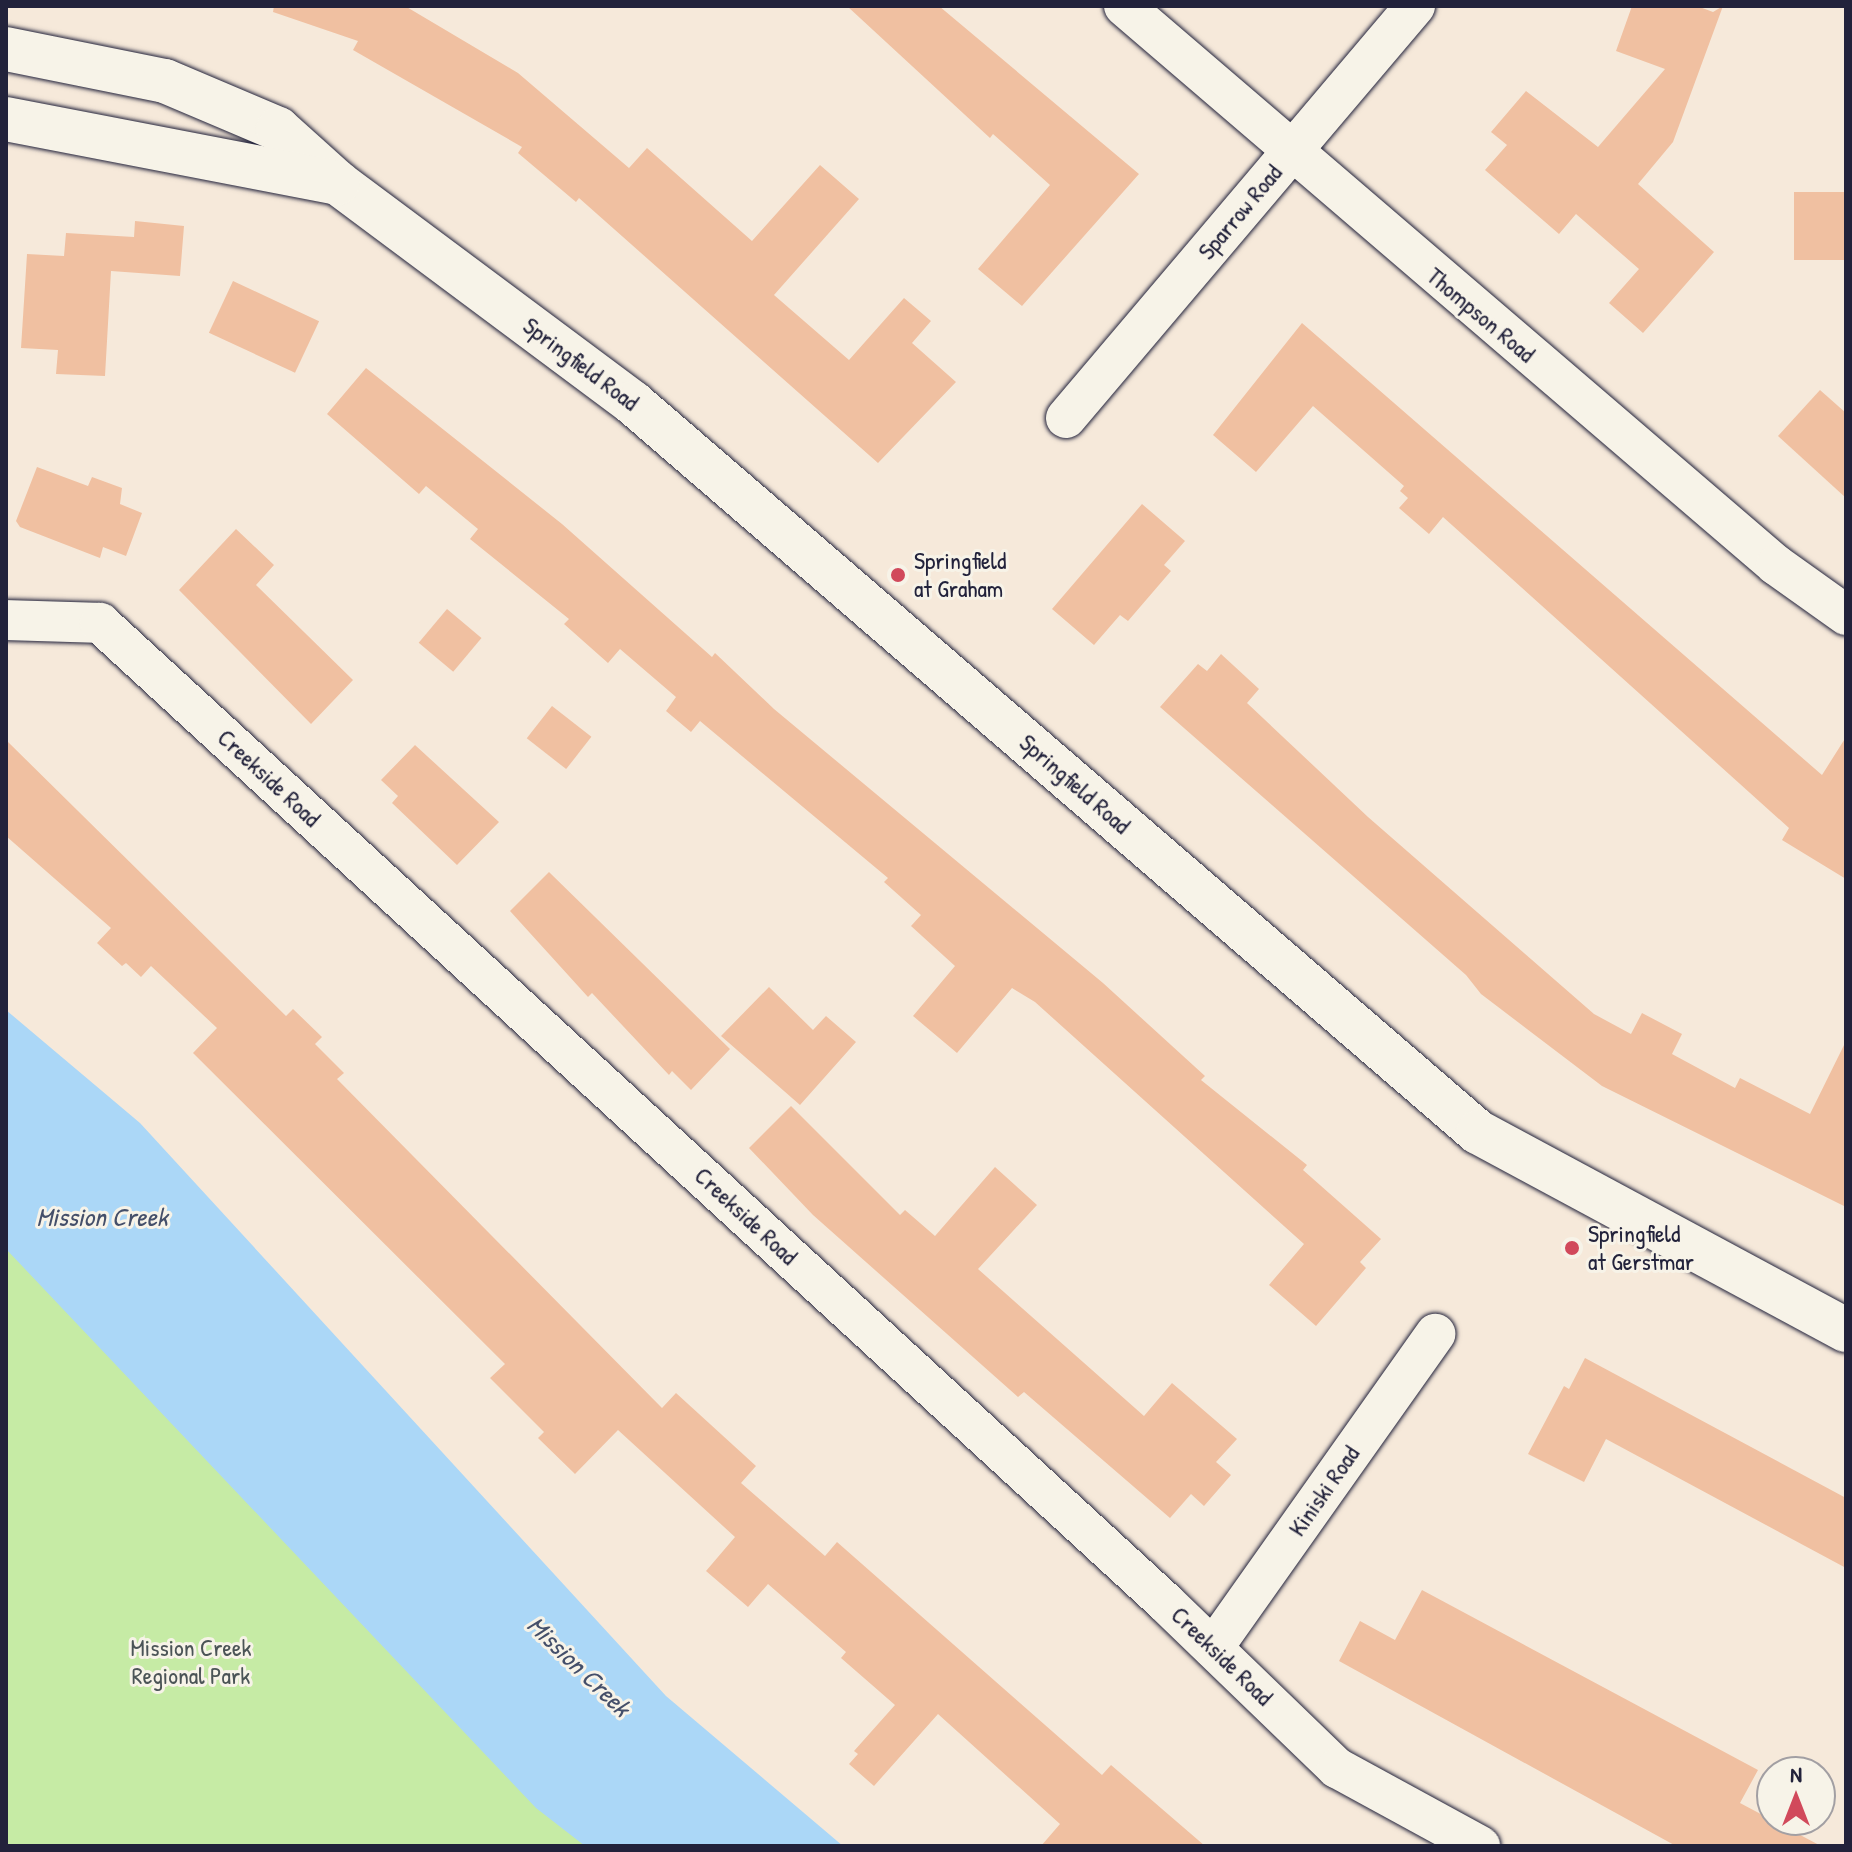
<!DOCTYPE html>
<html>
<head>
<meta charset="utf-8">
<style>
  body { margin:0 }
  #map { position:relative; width:1852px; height:1852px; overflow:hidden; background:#f6e9da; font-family:"Patrick Hand",sans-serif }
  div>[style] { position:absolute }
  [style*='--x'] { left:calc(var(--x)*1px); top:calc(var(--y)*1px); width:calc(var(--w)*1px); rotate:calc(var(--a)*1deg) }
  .green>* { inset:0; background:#c6eba5 }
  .water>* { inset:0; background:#abd7f7 }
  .building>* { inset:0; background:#f0c0a1; transform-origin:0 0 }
  .roads { filter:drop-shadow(0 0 2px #22223b) drop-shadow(0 0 2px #22223b) }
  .street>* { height:40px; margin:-20px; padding:0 20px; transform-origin:20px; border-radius:20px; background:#f7f3e8 }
  .secondary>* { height:44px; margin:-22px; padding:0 22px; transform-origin:22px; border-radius:22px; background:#f7f3e8 }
  .dots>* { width:22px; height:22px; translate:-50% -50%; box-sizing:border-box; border:4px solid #f7f3e8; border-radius:50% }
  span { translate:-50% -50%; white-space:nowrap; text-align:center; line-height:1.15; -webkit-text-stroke:6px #f7f3e8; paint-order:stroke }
  .street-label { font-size:24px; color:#22223b }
  .poi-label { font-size:24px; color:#22223b }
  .left { translate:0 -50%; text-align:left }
  .park-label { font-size:24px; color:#4b5456 }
  .water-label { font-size:26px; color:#444f6a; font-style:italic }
  .frame { position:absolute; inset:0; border:8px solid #22223b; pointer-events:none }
  .north { position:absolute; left:1756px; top:1756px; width:80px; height:80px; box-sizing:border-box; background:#f7f3e8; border:2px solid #a29fa3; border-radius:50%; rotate:0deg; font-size:22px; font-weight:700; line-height:32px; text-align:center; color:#22223b }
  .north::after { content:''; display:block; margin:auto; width:28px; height:36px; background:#d1495b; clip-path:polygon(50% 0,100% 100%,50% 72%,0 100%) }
</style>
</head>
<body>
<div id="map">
  <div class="green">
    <div style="clip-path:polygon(6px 1194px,618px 1846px,6px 1846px)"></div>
  </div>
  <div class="water">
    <div style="clip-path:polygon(6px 1010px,140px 1123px,666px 1696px,843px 1846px,585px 1846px,536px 1808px,6px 1249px)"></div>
  </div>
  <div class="building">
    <div style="clip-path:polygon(274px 6px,405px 6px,518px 73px,629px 168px,647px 148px,752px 241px,820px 165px,859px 199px,774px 295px,849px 360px,904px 298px,931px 321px,912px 343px,956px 382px,878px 463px,579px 198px,576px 202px,518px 153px,522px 147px,353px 50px,358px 41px,273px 12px)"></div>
    <div style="clip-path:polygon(847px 6px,939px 6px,1139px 174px,1022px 306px,978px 269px,1050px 185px,993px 134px,990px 138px)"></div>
    <div style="clip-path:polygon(1632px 6px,1697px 6px,1713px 12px,1723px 6px,1673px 142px,1638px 184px,1714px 252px,1643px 333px,1609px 303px,1639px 269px,1576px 214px,1559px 234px,1485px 170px,1507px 145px,1491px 132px,1526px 91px,1598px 147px,1665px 69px,1616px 51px)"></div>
    <div style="left:1794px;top:192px;width:51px;height:68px"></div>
    <div style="clip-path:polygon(135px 221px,184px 226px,180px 276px,111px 271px,105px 376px,56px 374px,58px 350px,21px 348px,27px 254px,64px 256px,66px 233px,134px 237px)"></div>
    <div style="left:233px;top:281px;width:95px;height:57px;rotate:25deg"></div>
    <div style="clip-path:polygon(1302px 323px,1822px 775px,1846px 737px,1846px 879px,1782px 840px,1789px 828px,1443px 517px,1429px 534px,1399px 508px,1408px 498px,1400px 491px,1404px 486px,1313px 406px,1256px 472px,1213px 435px)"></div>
    <div style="clip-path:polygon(366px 368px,562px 524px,712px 657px,715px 653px,774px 709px,1103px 983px,1205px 1076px,1201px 1080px,1307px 1165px,1303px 1170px,1381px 1239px,1360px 1262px,1366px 1268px,1316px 1326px,1269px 1285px,1304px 1244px,1035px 1002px,1012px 988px,957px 1053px,913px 1016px,955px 966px,911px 926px,921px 915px,884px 882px,888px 878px,700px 721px,691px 732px,666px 711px,676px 697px,620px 649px,608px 663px,564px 624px,569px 619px,470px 539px,478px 529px,426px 486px,419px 494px,327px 414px)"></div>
    <div style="clip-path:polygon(1820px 390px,1846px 413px,1846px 498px,1778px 436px)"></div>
    <div style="clip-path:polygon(37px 467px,88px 486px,92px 477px,122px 488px,120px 504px,142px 513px,126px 556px,103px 547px,100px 558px,20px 527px,16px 521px)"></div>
    <div style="clip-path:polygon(1142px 504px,1185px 541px,1164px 565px,1171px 571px,1128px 621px,1120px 615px,1094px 645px,1052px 609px)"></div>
    <div style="clip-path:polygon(236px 529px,274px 565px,256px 585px,353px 680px,311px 724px,179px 590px)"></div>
    <div style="left:447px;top:609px;width:45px;height:44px;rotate:40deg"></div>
    <div style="clip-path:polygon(1221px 654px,1259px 689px,1247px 703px,1368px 817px,1594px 1014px,1631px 1034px,1642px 1013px,1682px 1034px,1672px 1054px,1735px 1088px,1740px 1078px,1810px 1114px,1846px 1041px,1846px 1207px,1602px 1086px,1481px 994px,1466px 975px,1160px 707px,1198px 664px,1207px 671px)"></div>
    <div style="left:552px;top:706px;width:50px;height:41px;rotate:38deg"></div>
    <div style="clip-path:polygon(6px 740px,286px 1016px,293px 1009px,322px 1037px,315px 1044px,344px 1073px,337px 1079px,662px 1408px,676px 1393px,756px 1466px,741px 1483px,825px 1556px,837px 1542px,1102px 1775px,1111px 1765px,1205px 1846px,1041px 1846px,1060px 1824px,938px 1714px,874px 1786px,849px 1764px,858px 1754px,854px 1751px,895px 1705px,841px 1658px,846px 1652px,768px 1584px,748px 1607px,706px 1571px,735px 1537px,618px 1430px,575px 1474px,538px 1438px,544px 1432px,490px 1378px,505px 1364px,193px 1053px,217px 1028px,151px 966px,141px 977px,126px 963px,122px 966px,97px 943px,111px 928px,6px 836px)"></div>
    <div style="clip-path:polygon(415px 745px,499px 822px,457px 865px,392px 803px,398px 796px,381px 780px)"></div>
    <div style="clip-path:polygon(549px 872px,730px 1049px,691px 1090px,672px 1071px,669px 1075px,592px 993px,588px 997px,510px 911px)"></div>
    <div style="clip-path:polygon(769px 987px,813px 1030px,826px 1016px,856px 1042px,800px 1105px,721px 1036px)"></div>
    <div style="clip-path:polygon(791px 1106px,900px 1215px,905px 1210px,935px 1236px,995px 1167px,1037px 1205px,978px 1269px,1144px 1416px,1172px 1383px,1237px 1439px,1216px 1462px,1231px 1475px,1204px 1506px,1191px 1494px,1170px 1518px,1024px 1392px,1018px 1397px,813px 1215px,749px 1148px)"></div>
    <div style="clip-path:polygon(1585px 1358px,1846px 1498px,1846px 1568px,1606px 1439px,1584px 1482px,1528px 1454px,1564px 1386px,1569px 1389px)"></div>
    <div style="clip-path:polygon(1422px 1590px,1758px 1770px,1740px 1803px,1821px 1846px,1676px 1846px,1339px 1661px,1360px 1621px,1395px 1640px)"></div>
  </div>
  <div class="roads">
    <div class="street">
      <div style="--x:1124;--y:6;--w:859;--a:40.61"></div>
      <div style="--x:1776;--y:565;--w:86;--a:35.5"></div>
      <div style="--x:1066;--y:418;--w:540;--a:-49.73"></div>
      <div style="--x:6;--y:620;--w:94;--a:1.8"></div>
      <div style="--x:100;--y:623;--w:1448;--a:42.59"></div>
      <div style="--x:1166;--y:1603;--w:238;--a:44"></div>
      <div style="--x:1337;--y:1768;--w:163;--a:28.6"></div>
      <div style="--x:1213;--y:1648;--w:385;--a:-54.7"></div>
    </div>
    <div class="secondary">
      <div style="--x:6;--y:49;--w:162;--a:11.4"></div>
      <div style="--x:165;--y:81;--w:123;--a:23"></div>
      <div style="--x:278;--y:129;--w:81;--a:42"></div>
      <div style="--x:338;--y:183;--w:368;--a:36.7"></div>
      <div style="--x:633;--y:403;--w:1116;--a:40.79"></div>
      <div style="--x:1478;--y:1132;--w:418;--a:28.3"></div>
      <div style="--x:6;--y:119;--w:338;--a:10.9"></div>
    </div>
  </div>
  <div class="dots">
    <div style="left:898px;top:575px;background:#d1495b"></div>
    <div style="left:1572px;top:1248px;background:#d1495b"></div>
  </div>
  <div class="street-label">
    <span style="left:1240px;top:212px;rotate:-50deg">Sparrow Road</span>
    <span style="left:1481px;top:315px;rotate:40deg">Thompson Road</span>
    <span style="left:581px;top:364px;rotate:37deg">Springfield Road</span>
    <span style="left:269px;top:778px;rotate:43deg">Creekside Road</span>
    <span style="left:1075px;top:784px;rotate:41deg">Springfield Road</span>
    <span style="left:746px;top:1216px;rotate:43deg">Creekside Road</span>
    <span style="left:1324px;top:1491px;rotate:-55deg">Kiniski Road</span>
    <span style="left:1222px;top:1656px;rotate:44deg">Creekside Road</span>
  </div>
  <div class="poi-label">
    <span class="left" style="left:914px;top:575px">Springfield<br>at Graham</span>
    <span class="left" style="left:1588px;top:1248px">Springfield<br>at Gerstmar</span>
  </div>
  <div class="park-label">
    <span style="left:191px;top:1662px">Mission Creek<br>Regional Park</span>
  </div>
  <div class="water-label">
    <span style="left:102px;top:1217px">Mission Creek</span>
    <span style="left:579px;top:1666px;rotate:44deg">Mission Creek</span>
  </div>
  <div class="frame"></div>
  <div class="north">N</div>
</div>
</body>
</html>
